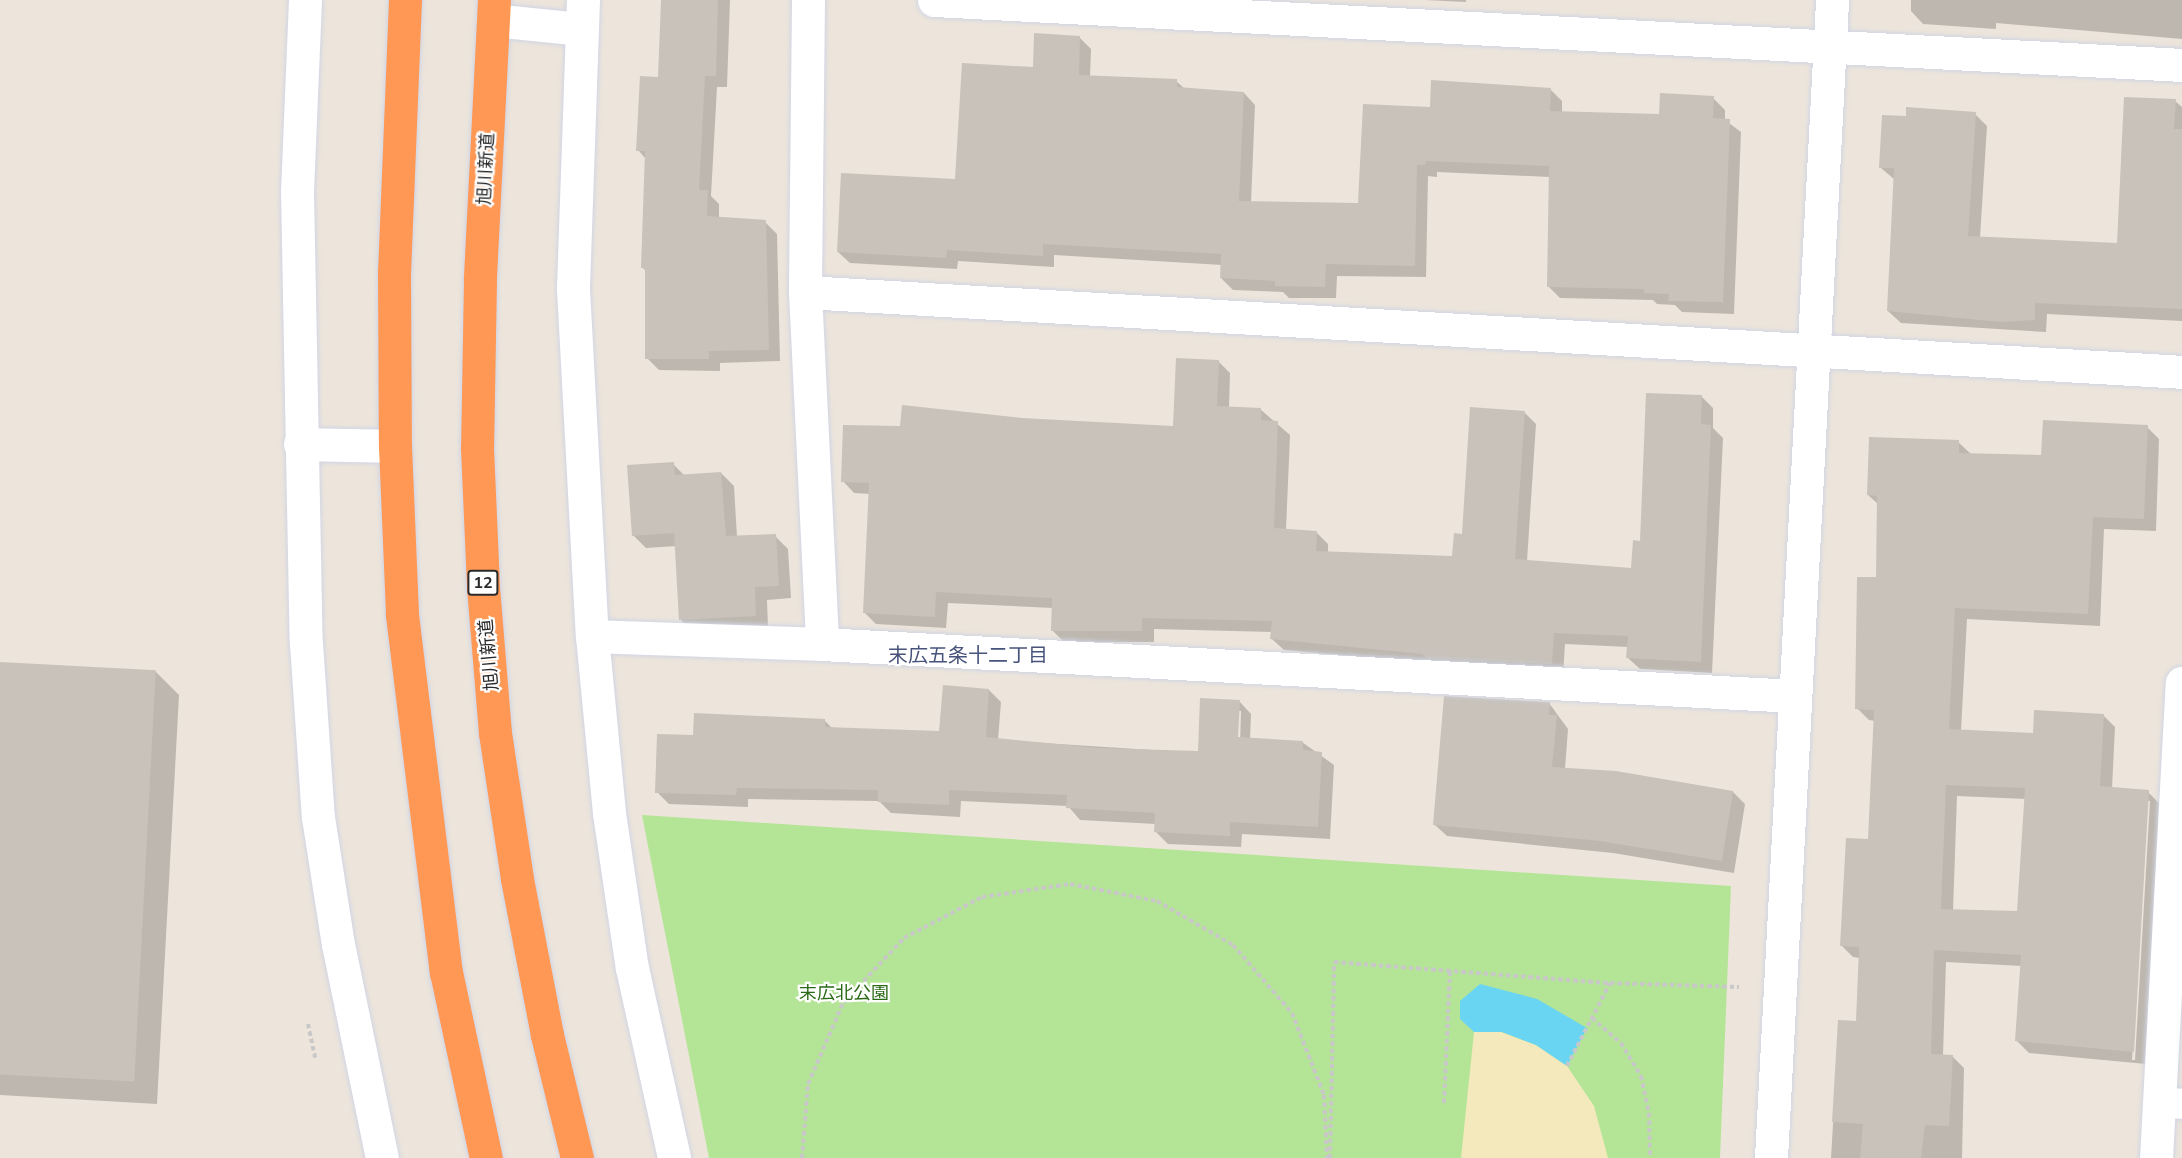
<!DOCTYPE html>
<html>
<head>
<meta charset="utf-8">
<style>
  body { margin:0 }
  #map { position:relative; width:2182px; height:1158px; overflow:hidden; background:#ede5db; font-family:"Nunito Sans","Noto Sans JP",sans-serif }
  div>[style] { position:absolute }
  [style*='--x'] { left:calc(var(--x)*1px); top:calc(var(--y)*1px); width:calc(var(--w)*1px); rotate:calc(var(--a)*1deg) }
  .green>* { inset:0; background:#b4e596 }
  .sand>* { inset:0; background:#f3e9bd }
  .water>* { inset:0; background:#6ad4f3 }
  .shadow>* { inset:0; background:#0003 }
  .building>* { inset:0; background:#c8c2bb; transform-origin:0 0 }
  .path>* { height:4px; margin-top:-2px; transform-origin:0; background:repeating-linear-gradient(90deg,#c8c8c8 0 4.5px,transparent 0 7.5px) }
  .roads { filter:drop-shadow(0 0 2px #d1d5e4) drop-shadow(0 0 2px #d1d5e4) }
  .lane>* { height:30px; margin:-15px; padding:0 15px; transform-origin:15px; border-radius:15px; background:#fff }
  .street>* { height:33px; margin:-16.5px; padding:0 16.5px; transform-origin:16.5px; border-radius:16.5px; background:#fff }
  .highway>* { height:33px; margin:-16.5px; padding:0 16.5px; transform-origin:16.5px; border-radius:16.5px; background:#ff9854 }
  span { translate:-50% -50%; white-space:nowrap; text-align:center; line-height:1.15; -webkit-text-stroke:4.5px #fff; paint-order:stroke }
  .shield-label span { padding:2px 4px; background:#fff; border:2px solid; border-radius:4px; -webkit-text-stroke-width:0 }
  .shield-label { font-size:16px; color:#2a2a2a; font-weight:700 }
  .street-label { font-size:18px; color:#2a2a2a }
  .park-label { font-size:18px; color:#2b6a17 }
  .neighbourhood-label { font-size:20px; color:#49547c }
</style>
</head>
<body>
<div id="map">
  <div class="green">
    <div style="clip-path:polygon(642px 815px,1731px 886px,1720px 1158px,709px 1158px)"></div>
  </div>
  <div class="sand">
    <div style="clip-path:polygon(1474px 1032px,1501px 1032px,1536px 1045px,1567px 1066px,1594px 1106px,1608px 1158px,1461px 1158px)"></div>
  </div>
  <div class="water">
    <div style="clip-path:polygon(1480px 984px,1537px 999px,1587px 1028px,1567px 1066px,1536px 1045px,1502px 1032px,1474px 1032px,1460px 1019px,1460px 1001px)"></div>
  </div>
  <div class="shadow">
    <div style="clip-path:polygon(663px 0,730px 0,727px 87px,717px 87px,711px 196px,719px 204px,719px 218px,765px 222px,777px 234px,780px 361px,720px 363px,720px 371px,659px 370px,647px 358px,647px 272px,643px 268px,646px 159px,638px 150px,660px 79px)"></div>
    <div style="clip-path:polygon(1425px 0,1466px 0,1466px 2px)"></div>
    <div style="clip-path:polygon(1911px 0,2182px 0,2182px 39px,1996px 23px,1996px 29px,1923px 24px,1911px 11px)"></div>
    <div style="clip-path:polygon(1079px 37px,1091px 49px,1090px 77px,1176px 81px,1185px 89px,1244px 93px,1255px 105px,1251px 203px,1359px 205px,1432px 109px,1550px 89px,1562px 101px,1562px 112px,1661px 115px,1713px 98px,1725px 110px,1725px 120px,1741px 132px,1734px 314px,1682px 312px,1675px 305px,1657px 304px,1653px 300px,1560px 298px,1549px 287px,1550px 177px,1437px 172px,1437px 177px,1428px 176px,1426px 277px,1337px 276px,1336px 298px,1289px 298px,1283px 292px,1233px 290px,1221px 278px,1222px 265px,1054px 255px,1054px 267px,958px 261px,957px 269px,850px 263px,838px 252px,956px 181px,1035px 69px)"></div>
    <div style="clip-path:polygon(2175px 101px,2182px 107px,2182px 321px,2047px 314px,2046px 332px,1901px 323px,1888px 311px,1895px 180px,1881px 168px,1907px 118px,1975px 114px,1987px 126px,1980px 238px,2119px 244px)"></div>
    <div style="clip-path:polygon(1218px 361px,1230px 373px,1229px 408px,1260px 409px,1290px 435px,1286px 530px,1317px 533px,1328px 544px,1328px 553px,1454px 558px,1524px 412px,1536px 424px,1527px 561px,1633px 570px,1702px 397px,1713px 408px,1713px 428px,1723px 438px,1712px 673px,1640px 669px,1628px 658px,1628px 647px,1565px 644px,1563px 675px,1284px 650px,1272px 639px,1272px 632px,1154px 629px,1154px 642px,1064px 642px,1052px 630px,1053px 608px,948px 603px,946px 628px,876px 624px,864px 612px,870px 494px,854px 493px,843px 481px,901px 428px,1021px 420px,1174px 428px)"></div>
    <div style="clip-path:polygon(evenodd,2147px 427px,2159px 439px,2156px 531px,2104px 529px,2100px 626px,1967px 619px,1961px 731px,2035px 735px,2103px 715px,2115px 727px,2112px 789px,2148px 792px,2160px 804px,2146px 1064px,2029px 1053px,2017px 1041px,2022px 966px,1946px 962px,1943px 1056px,1952px 1056px,1964px 1068px,1962px 1158px,1831px 1158px,1839px 1021px,1857px 1022px,1860px 958px,1853px 957px,1841px 945px,1870px 841px,1875px 721px,1869px 720px,1857px 708px,1877px 578px,1878px 504px,1868px 495px,1958px 442px,1971px 454px,2043px 456px,2147px 427px,1957px 796px,2026px 799px,2018px 912px,1953px 911px,1957px 796px,2147px 427px,2147px 801px,2150px 801px,2135px 1060px,2132px 1060px,2147px 801px)"></div>
    <div style="clip-path:polygon(673px 464px,685px 476px,721px 473px,734px 486px,737px 537px,775px 536px,788px 549px,791px 598px,767px 600px,768px 628px,693px 632px,680px 619px,677px 546px,646px 548px,633px 535px)"></div>
    <div style="clip-path:polygon(0 664px,156px 672px,179px 695px,157px 1104px,0 1095px)"></div>
    <div style="clip-path:polygon(evenodd,989px 690px,1001px 702px,998px 740px,1199px 753px,1239px 701px,1251px 714px,1250px 739px,1302px 742px,1334px 765px,1330px 839px,1242px 834px,1241px 847px,1168px 844px,1156px 832px,1156px 824px,1080px 820px,1068px 806px,961px 801px,960px 817px,891px 813px,879px 801px,748px 799px,748px 807px,669px 804px,657px 792px,695px 737px,825px 721px,833px 729px,941px 733px,989px 690px,1238px 711px,1241px 711px,1240px 745px,1237px 745px,1238px 711px)"></div>
    <div style="clip-path:polygon(1549px 703px,1568px 729px,1565px 769px,1733px 792px,1745px 804px,1734px 873px,1613px 853px,1447px 836px,1434px 824px)"></div>
  </div>
  <div class="building">
    <div style="clip-path:polygon(661px 0,718px 0,716px 76px,705px 76px,699px 190px,708px 190px,707px 216px,766px 220px,769px 350px,709px 351px,709px 359px,645px 359px,645px 268px,641px 268px,645px 151px,636px 151px,640px 76px,658px 77px)"></div>
    <div style="clip-path:polygon(1034px 33px,1080px 36px,1079px 75px,1177px 79px,1177px 87px,1244px 92px,1239px 201px,1358px 203px,1363px 104px,1430px 107px,1431px 80px,1551px 88px,1550px 111px,1659px 114px,1660px 93px,1714px 96px,1713px 118px,1730px 119px,1723px 302px,1668px 301px,1669px 294px,1644px 293px,1644px 289px,1547px 287px,1549px 166px,1426px 161px,1425px 165px,1417px 165px,1415px 266px,1326px 264px,1325px 287px,1275px 286px,1275px 281px,1220px 278px,1221px 254px,1043px 244px,1043px 256px,947px 250px,946px 258px,837px 252px,841px 173px,955px 179px,962px 63px,1033px 67px)"></div>
    <div style="clip-path:polygon(2124px 97px,2176px 99px,2174px 129px,2182px 129px,2182px 309px,2035px 303px,2035px 320px,2001px 322px,1887px 311px,1894px 168px,1879px 168px,1882px 115px,1906px 116px,1906px 107px,1976px 112px,1968px 236px,2117px 243px)"></div>
    <div style="clip-path:polygon(1176px 358px,1219px 360px,1217px 406px,1261px 408px,1261px 420px,1278px 421px,1274px 528px,1317px 531px,1316px 551px,1452px 556px,1454px 533px,1462px 534px,1470px 407px,1525px 411px,1515px 559px,1631px 568px,1633px 540px,1640px 541px,1646px 393px,1702px 395px,1701px 424px,1711px 425px,1701px 662px,1626px 658px,1628px 636px,1554px 633px,1552px 664px,1427px 658px,1422px 654px,1270px 639px,1272px 621px,1142px 618px,1142px 631px,1051px 631px,1052px 598px,936px 592px,935px 617px,863px 613px,869px 483px,841px 482px,843px 425px,900px 426px,902px 405px,1022px 418px,1173px 426px)"></div>
    <div style="clip-path:polygon(evenodd,2043px 420px,2148px 425px,2144px 519px,2093px 517px,2088px 614px,1955px 608px,1949px 729px,2033px 733px,2034px 710px,2104px 714px,2100px 786px,2149px 790px,2134px 1052px,2015px 1041px,2021px 955px,1934px 950px,1931px 1054px,1953px 1055px,1949px 1126px,1925px 1125px,1921px 1158px,1860px 1158px,1863px 1124px,1832px 1122px,1838px 1020px,1856px 1021px,1859px 947px,1840px 946px,1846px 838px,1868px 839px,1874px 710px,1855px 709px,1857px 577px,1876px 577px,1877px 496px,1867px 495px,1869px 437px,1959px 440px,1959px 453px,2041px 455px,2043px 420px,1946px 785px,2025px 788px,2017px 911px,1941px 909px,1946px 785px)"></div>
    <div style="clip-path:polygon(674px 462px,675px 475px,721px 472px,726px 536px,776px 534px,779px 586px,755px 587px,756px 616px,679px 620px,674px 533px,632px 536px,627px 465px)"></div>
    <div style="left:0;top:662px;width:156px;height:412px;rotate:3deg"></div>
    <div style="clip-path:polygon(943px 685px,989px 689px,986px 737px,1098px 748px,1198px 751px,1200px 698px,1240px 700px,1238px 737px,1303px 741px,1303px 750px,1322px 752px,1318px 827px,1230px 822px,1230px 836px,1154px 832px,1155px 813px,1066px 808px,1067px 795px,949px 790px,949px 805px,878px 802px,878px 790px,737px 788px,736px 795px,655px 793px,657px 734px,693px 735px,694px 713px,825px 719px,825px 727px,939px 731px)"></div>
    <div style="clip-path:polygon(1444px 696px,1550px 702px,1549px 715px,1557px 715px,1552px 767px,1616px 771px,1733px 791px,1722px 861px,1600px 841px,1433px 825px)"></div>
  </div>
  <div class="path">
    <div style="--x:1592;--y:1018;--w:38;--a:41"></div>
    <div style="--x:1621;--y:1043;--w:39;--a:59"></div>
    <div style="--x:1641;--y:1076;--w:38;--a:78"></div>
    <div style="--x:1649;--y:1113;--w:45;--a:88.7"></div>
    <div style="--x:308;--y:1024;--w:35;--a:78"></div>
    <div style="--x:1567;--y:1066;--w:93;--a:-62.6"></div>
    <div style="--x:1444;--y:1103;--w:132;--a:-87.4"></div>
    <div style="--x:802;--y:1158;--w:74;--a:-85.4"></div>
    <div style="--x:808;--y:1084;--w:88;--a:-66.6"></div>
    <div style="--x:843;--y:1003;--w:89;--a:-46.8"></div>
    <div style="--x:904;--y:938;--w:88;--a:-27.7"></div>
    <div style="--x:982;--y:897;--w:89;--a:-8.4"></div>
    <div style="--x:1070;--y:884;--w:89;--a:11.1"></div>
    <div style="--x:1157;--y:901;--w:88;--a:30.1"></div>
    <div style="--x:1233;--y:945;--w:90;--a:49.1"></div>
    <div style="--x:1292;--y:1013;--w:88;--a:68.7"></div>
    <div style="--x:1324;--y:1095;--w:63;--a:87.3"></div>
    <div style="--x:1330;--y:1158;--w:196;--a:-88.8"></div>
    <div style="--x:1334;--y:962;--w:277;--a:4.4"></div>
    <div style="--x:1610;--y:983;--w:129;--a:1.8"></div>
  </div>
  <div class="roads">
    <div class="lane">
      <div style="--x:2159;--y:1103;--w:23;--a:2"></div>
    </div>
    <div class="street">
      <div style="--x:305;--y:0;--w:191;--a:92.4"></div>
      <div style="--x:297;--y:191;--w:452;--a:88.9"></div>
      <div style="--x:306;--y:643;--w:174;--a:86.1"></div>
      <div style="--x:318;--y:817;--w:129;--a:81.1"></div>
      <div style="--x:338;--y:944;--w:218;--a:78.4"></div>
      <div style="--x:583;--y:0;--w:289;--a:92"></div>
      <div style="--x:573;--y:289;--w:348;--a:86.9"></div>
      <div style="--x:592;--y:636;--w:178;--a:84.5"></div>
      <div style="--x:609;--y:813;--w:157;--a:81.6"></div>
      <div style="--x:632;--y:968;--w:195;--a:77.5"></div>
      <div style="--x:808;--y:0;--w:292;--a:90.6"></div>
      <div style="--x:805;--y:292;--w:352;--a:87.2"></div>
      <div style="--x:934;--y:0;--w:1250;--a:2.98"></div>
      <div style="--x:493;--y:20;--w:88;--a:5.8"></div>
      <div style="--x:805;--y:292;--w:1379;--a:3.32"></div>
      <div style="--x:300;--y:444;--w:95;--a:1.2"></div>
      <div style="--x:592;--y:636;--w:230;--a:2"></div>
      <div style="--x:822;--y:644;--w:974;--a:3.06"></div>
      <div style="--x:1771;--y:1158;--w:1160;--a:-86.98"></div>
      <div style="--x:2156;--y:1158;--w:476;--a:-86.9"></div>
    </div>
    <div class="highway">
      <div style="--x:405;--y:0;--w:273;--a:92.3"></div>
      <div style="--x:394;--y:273;--w:173;--a:89.7"></div>
      <div style="--x:395;--y:446;--w:169;--a:87.6"></div>
      <div style="--x:402;--y:615;--w:360;--a:83"></div>
      <div style="--x:446;--y:972;--w:190;--a:77.9"></div>
      <div style="--x:494;--y:0;--w:280;--a:92.9"></div>
      <div style="--x:480;--y:280;--w:168;--a:91"></div>
      <div style="--x:477;--y:448;--w:139;--a:87.5"></div>
      <div style="--x:483;--y:587;--w:146;--a:85.3"></div>
      <div style="--x:495;--y:733;--w:148;--a:81.4"></div>
      <div style="--x:517;--y:879;--w:159;--a:79.1"></div>
      <div style="--x:547;--y:1035;--w:127;--a:76.3"></div>
    </div>
  </div>
  <div class="shield-label">
    <span style="left:483px;top:583px">12</span>
  </div>
  <div class="street-label">
    <span style="left:486px;top:169px;rotate:-87deg">旭川新道</span>
    <span style="left:489px;top:655px;rotate:-95deg">旭川新道</span>
  </div>
  <div class="park-label">
    <span style="left:844px;top:993px">末広北公園</span>
  </div>
  <div class="neighbourhood-label">
    <span style="left:968px;top:655px">末広五条十二丁目</span>
  </div>
</div>
</body>
</html>
